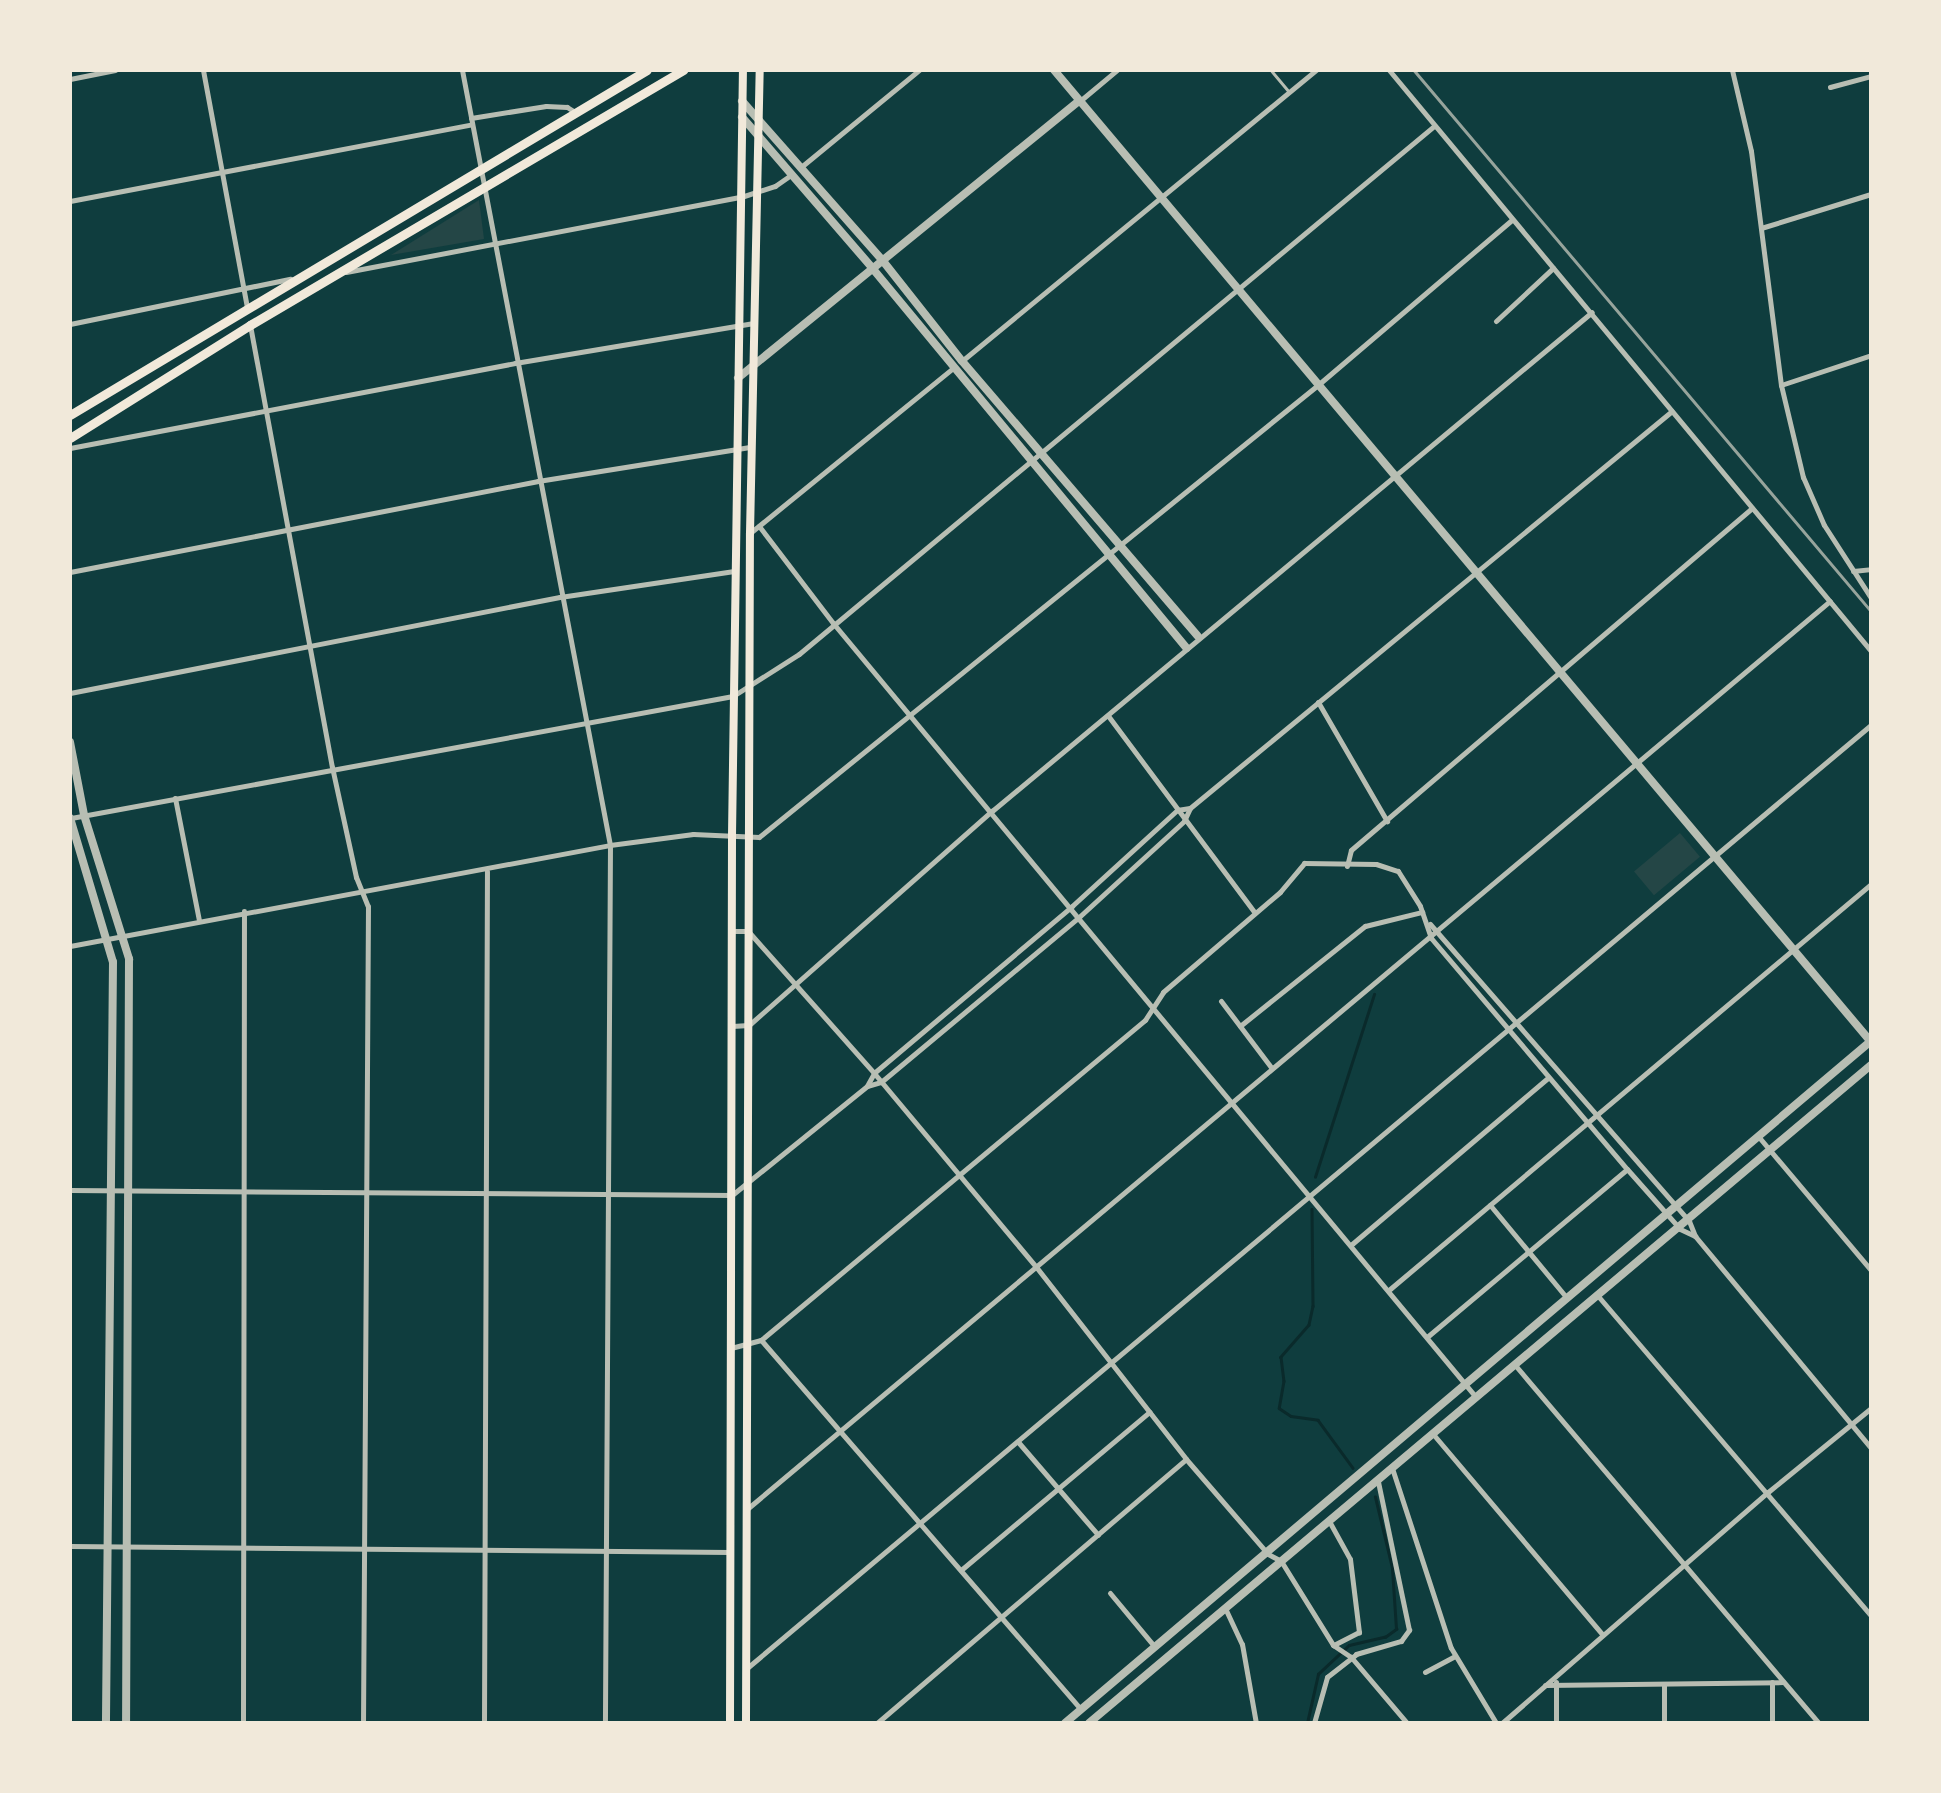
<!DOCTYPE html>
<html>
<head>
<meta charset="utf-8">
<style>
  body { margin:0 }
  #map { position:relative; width:1941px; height:1793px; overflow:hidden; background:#0f3d3e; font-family:Quicksand,sans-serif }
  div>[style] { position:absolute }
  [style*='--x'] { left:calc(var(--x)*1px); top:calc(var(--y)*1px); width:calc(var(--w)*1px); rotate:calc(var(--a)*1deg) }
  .green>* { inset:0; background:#244646; transform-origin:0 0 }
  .stream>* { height:2.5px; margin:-1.25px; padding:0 1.25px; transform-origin:1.25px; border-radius:1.25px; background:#0a2a2b }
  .service>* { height:2.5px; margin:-1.25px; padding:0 1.25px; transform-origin:1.25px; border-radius:1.25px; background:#b8beb3 }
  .minor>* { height:5px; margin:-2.5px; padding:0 2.5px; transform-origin:2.5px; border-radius:2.5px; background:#b8beb3 }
  .tertiary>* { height:8px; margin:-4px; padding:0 4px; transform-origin:4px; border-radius:4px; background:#b8beb3 }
  .secondary>* { height:8px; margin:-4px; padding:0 4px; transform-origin:4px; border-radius:4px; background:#f1e9da }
  .primary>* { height:9px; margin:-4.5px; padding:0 4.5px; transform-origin:4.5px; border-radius:4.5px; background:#f1e9da }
  .rail>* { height:2.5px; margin:-1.25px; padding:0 1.25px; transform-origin:1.25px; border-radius:1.25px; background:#97a49c }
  span { translate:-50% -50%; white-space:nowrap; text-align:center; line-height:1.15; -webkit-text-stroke:10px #f1e9da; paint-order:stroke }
  .frame { position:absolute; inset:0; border:72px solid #f1e9da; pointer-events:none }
</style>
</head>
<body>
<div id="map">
  <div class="green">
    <div style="clip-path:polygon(479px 200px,484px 239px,391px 255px)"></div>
    <div style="left:1680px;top:833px;width:31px;height:60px;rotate:50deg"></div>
  </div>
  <div class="stream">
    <div style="--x:1315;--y:1177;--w:192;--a:-72.1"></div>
    <div style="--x:1312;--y:1209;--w:97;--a:89.4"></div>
    <div style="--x:1313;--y:1306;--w:19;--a:102"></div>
    <div style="--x:1309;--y:1325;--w:43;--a:131.2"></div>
    <div style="--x:1281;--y:1357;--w:24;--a:83"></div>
    <div style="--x:1284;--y:1381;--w:27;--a:100"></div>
    <div style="--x:1279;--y:1408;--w:14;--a:34"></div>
    <div style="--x:1291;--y:1416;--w:27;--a:8"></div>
    <div style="--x:1318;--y:1420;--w:59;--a:53.9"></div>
    <div style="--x:1307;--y:1723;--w:50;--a:-77.3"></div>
    <div style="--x:1318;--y:1674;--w:42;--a:-43.1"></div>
    <div style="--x:1349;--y:1645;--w:37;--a:-13"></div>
    <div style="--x:1385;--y:1637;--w:14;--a:-36"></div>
    <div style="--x:1396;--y:1629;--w:61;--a:-93.8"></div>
    <div style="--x:1392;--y:1568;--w:73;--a:-103.5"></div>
  </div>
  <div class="service">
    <div style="--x:1271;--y:70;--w:26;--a:50"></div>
  </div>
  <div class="minor">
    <div style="--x:203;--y:70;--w:242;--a:79.5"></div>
    <div style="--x:462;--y:70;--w:789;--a:79.19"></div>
    <div style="--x:610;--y:845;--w:878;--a:90.33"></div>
    <div style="--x:1389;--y:70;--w:755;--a:50.32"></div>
    <div style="--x:1732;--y:70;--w:83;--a:76.8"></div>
    <div style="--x:1751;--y:151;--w:236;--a:82.7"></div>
    <div style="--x:1781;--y:385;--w:95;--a:76.6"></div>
    <div style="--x:1803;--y:477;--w:52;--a:66.4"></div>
    <div style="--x:1824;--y:525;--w:87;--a:57.2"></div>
    <div style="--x:70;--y:79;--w:46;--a:-11.3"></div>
    <div style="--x:1830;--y:87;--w:42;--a:-15"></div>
    <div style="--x:1081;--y:100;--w:47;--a:-39.8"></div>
    <div style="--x:471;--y:118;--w:76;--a:-9.1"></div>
    <div style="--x:546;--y:106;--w:21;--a:3"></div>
    <div style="--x:567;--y:107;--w:9;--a:32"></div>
    <div style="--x:801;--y:167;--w:153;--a:-39.4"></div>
    <div style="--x:70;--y:201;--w:409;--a:-10.8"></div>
    <div style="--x:1761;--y:228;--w:115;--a:-17.2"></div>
    <div style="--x:346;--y:272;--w:402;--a:-10.8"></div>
    <div style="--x:741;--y:197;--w:36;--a:-18"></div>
    <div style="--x:775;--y:186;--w:21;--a:-35"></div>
    <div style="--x:1496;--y:321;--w:78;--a:-42.9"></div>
    <div style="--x:70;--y:324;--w:225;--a:-11.6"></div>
    <div style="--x:250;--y:325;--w:450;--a:79.5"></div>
    <div style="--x:332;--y:767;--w:113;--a:77.7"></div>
    <div style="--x:356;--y:877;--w:31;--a:68"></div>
    <div style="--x:368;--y:906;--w:817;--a:90.35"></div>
    <div style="--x:963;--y:360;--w:457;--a:-39.4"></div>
    <div style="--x:1781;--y:385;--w:95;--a:-18.4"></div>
    <div style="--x:70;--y:448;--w:453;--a:-10.8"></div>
    <div style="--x:515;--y:363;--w:242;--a:-9.5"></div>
    <div style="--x:759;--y:526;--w:122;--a:52.7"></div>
    <div style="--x:833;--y:623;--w:1005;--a:50.29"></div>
    <div style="--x:750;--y:533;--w:263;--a:-39.1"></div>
    <div style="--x:1853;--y:571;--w:18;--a:-6"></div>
    <div style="--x:70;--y:572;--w:477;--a:-11"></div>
    <div style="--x:538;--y:481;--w:216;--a:-9.1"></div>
    <div style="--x:70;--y:693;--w:499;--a:-11.1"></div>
    <div style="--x:560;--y:597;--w:176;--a:-8.5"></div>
    <div style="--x:1318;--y:702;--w:138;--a:59.9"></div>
    <div style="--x:1109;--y:717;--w:244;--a:53.3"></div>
    <div style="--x:175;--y:798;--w:124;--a:78.9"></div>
    <div style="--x:71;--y:818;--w:673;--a:-10.44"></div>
    <div style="--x:733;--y:696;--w:78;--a:-32.5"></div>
    <div style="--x:799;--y:654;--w:826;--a:-39.74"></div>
    <div style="--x:1347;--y:866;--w:16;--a:-76"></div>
    <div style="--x:1351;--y:850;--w:527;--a:-40.46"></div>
    <div style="--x:1430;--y:924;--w:394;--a:48.9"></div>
    <div style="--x:1689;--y:1221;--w:16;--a:68"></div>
    <div style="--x:1695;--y:1236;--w:276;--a:50.3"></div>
    <div style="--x:732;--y:931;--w:16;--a:0"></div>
    <div style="--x:748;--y:931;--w:190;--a:48.4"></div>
    <div style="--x:874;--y:1073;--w:254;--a:50.1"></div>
    <div style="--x:1037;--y:1268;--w:242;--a:52"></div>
    <div style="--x:1186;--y:1459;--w:125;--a:49.2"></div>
    <div style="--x:1268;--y:1554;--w:15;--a:28"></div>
    <div style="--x:1281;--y:1561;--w:99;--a:58.2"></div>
    <div style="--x:1333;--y:1645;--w:22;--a:34"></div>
    <div style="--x:1351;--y:1657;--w:87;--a:49.7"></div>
    <div style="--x:70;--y:946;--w:549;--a:-10.59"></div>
    <div style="--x:610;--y:845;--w:84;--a:-7.5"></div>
    <div style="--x:693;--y:834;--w:66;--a:2.6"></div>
    <div style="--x:759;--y:837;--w:720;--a:-38.97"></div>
    <div style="--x:1319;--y:384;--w:253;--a:-40.4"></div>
    <div style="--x:1221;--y:1001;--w:83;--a:52.9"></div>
    <div style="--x:732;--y:1026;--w:17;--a:-3"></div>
    <div style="--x:749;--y:1025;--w:324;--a:-41.4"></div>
    <div style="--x:992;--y:811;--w:780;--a:-39.75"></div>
    <div style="--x:1240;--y:1026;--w:160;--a:-38.7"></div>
    <div style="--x:1365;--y:926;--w:59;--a:-13.8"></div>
    <div style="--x:868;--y:1084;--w:13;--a:-61"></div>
    <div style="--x:874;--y:1073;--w:259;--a:-40.1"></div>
    <div style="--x:1072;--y:906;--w:142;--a:-42.4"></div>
    <div style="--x:1177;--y:810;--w:13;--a:-9"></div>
    <div style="--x:1190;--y:808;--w:624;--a:-39.48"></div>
    <div style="--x:1758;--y:1136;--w:175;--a:49.9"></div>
    <div style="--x:70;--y:1190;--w:662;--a:0.43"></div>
    <div style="--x:732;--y:1195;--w:174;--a:-38.9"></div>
    <div style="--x:867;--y:1086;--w:15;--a:-16"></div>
    <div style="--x:881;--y:1082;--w:258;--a:-39.8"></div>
    <div style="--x:1079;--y:917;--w:142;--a:-42.4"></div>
    <div style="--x:1184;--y:821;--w:14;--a:-65"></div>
    <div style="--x:1490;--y:1205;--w:121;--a:50.4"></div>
    <div style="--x:1352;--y:1244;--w:257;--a:-40.3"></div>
    <div style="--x:1390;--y:1289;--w:629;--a:-40.1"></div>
    <div style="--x:1598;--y:1296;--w:421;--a:49.5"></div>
    <div style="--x:1427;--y:1337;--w:261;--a:-40"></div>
    <div style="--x:761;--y:1340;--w:488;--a:49.1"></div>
    <div style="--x:731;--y:1348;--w:31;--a:-15"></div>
    <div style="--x:761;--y:1340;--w:500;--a:-39.8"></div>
    <div style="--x:1145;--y:1020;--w:33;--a:-57"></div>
    <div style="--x:1163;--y:992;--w:154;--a:-40.5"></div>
    <div style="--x:1280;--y:892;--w:38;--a:-50"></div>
    <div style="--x:1304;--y:863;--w:72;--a:0.8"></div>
    <div style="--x:1376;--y:864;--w:23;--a:18"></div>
    <div style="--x:1398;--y:871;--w:41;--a:57.8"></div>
    <div style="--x:1420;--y:906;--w:34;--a:71"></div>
    <div style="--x:1431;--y:938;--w:303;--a:49.7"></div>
    <div style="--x:1627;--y:1169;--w:80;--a:48.5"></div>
    <div style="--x:1680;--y:1229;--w:17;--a:25"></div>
    <div style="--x:1515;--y:1365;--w:470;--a:49.7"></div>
    <div style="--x:1433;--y:1434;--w:262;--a:49.8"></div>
    <div style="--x:1019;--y:1443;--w:121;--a:49.3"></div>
    <div style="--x:1392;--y:1468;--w:189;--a:71.9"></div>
    <div style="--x:1451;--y:1648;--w:87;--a:59"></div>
    <div style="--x:747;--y:1509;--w:1413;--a:-39.98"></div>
    <div style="--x:1329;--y:1521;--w:43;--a:61.1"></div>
    <div style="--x:1350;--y:1559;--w:74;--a:83"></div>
    <div style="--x:1359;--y:1632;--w:29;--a:153"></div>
    <div style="--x:70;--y:1546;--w:660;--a:0.52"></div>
    <div style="--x:961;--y:1570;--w:246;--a:-40"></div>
    <div style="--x:1110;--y:1593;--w:70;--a:50.2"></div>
    <div style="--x:1225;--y:1608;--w:40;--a:65"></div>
    <div style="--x:1242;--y:1644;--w:80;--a:80"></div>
    <div style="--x:747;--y:1668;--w:1467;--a:-40"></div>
    <div style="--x:1425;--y:1672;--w:34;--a:-28"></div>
    <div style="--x:1545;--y:1685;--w:238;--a:-0.7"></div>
    <div style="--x:243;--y:1723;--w:812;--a:-89.93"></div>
    <div style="--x:484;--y:1723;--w:852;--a:-89.8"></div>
    <div style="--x:877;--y:1723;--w:406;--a:-40.5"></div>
    <div style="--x:1314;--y:1723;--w:48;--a:-74.2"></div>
    <div style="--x:1327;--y:1677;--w:37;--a:-38"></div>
    <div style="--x:1356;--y:1654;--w:47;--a:-16.1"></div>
    <div style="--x:1401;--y:1641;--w:14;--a:-54"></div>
    <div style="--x:1409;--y:1630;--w:152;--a:-101.8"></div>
    <div style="--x:1502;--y:1723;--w:352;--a:-41"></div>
    <div style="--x:1768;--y:1492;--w:133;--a:-39.2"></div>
    <div style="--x:1556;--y:1723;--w:41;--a:-90"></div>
    <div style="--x:1664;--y:1723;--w:38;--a:-90"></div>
    <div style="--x:1772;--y:1723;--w:41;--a:-90"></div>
  </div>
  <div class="tertiary">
    <div style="--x:1054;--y:70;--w:1270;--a:49.95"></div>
    <div style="--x:742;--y:101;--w:213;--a:48.6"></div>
    <div style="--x:883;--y:261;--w:127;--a:51.7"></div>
    <div style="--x:962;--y:361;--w:362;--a:49.4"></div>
    <div style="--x:742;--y:117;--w:201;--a:49.2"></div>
    <div style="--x:873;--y:269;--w:492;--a:50.4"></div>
    <div style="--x:738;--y:378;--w:439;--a:-39.1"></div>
    <div style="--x:70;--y:742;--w:74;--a:79.1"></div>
    <div style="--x:84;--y:815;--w:151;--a:72.6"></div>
    <div style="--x:129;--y:959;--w:764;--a:90.22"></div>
    <div style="--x:70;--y:818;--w:150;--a:73.4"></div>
    <div style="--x:113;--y:962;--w:761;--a:90.53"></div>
    <div style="--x:1065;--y:1723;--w:1056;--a:-40.24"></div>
    <div style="--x:1089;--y:1723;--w:1022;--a:-40.08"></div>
  </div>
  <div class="secondary">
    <div style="--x:730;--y:1723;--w:888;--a:-89.87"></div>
    <div style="--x:732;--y:835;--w:765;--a:-89.18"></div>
    <div style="--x:746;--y:1723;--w:1190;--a:-89.81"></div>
    <div style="--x:750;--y:533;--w:463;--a:-88.8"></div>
  </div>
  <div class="primary">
    <div style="--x:70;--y:415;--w:672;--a:-30.88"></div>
    <div style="--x:70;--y:438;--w:213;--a:-32.1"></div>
    <div style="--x:250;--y:325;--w:503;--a:-30.49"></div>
  </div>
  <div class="rail">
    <div style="--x:1414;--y:70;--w:708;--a:49.81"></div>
  </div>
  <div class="frame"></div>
</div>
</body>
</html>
